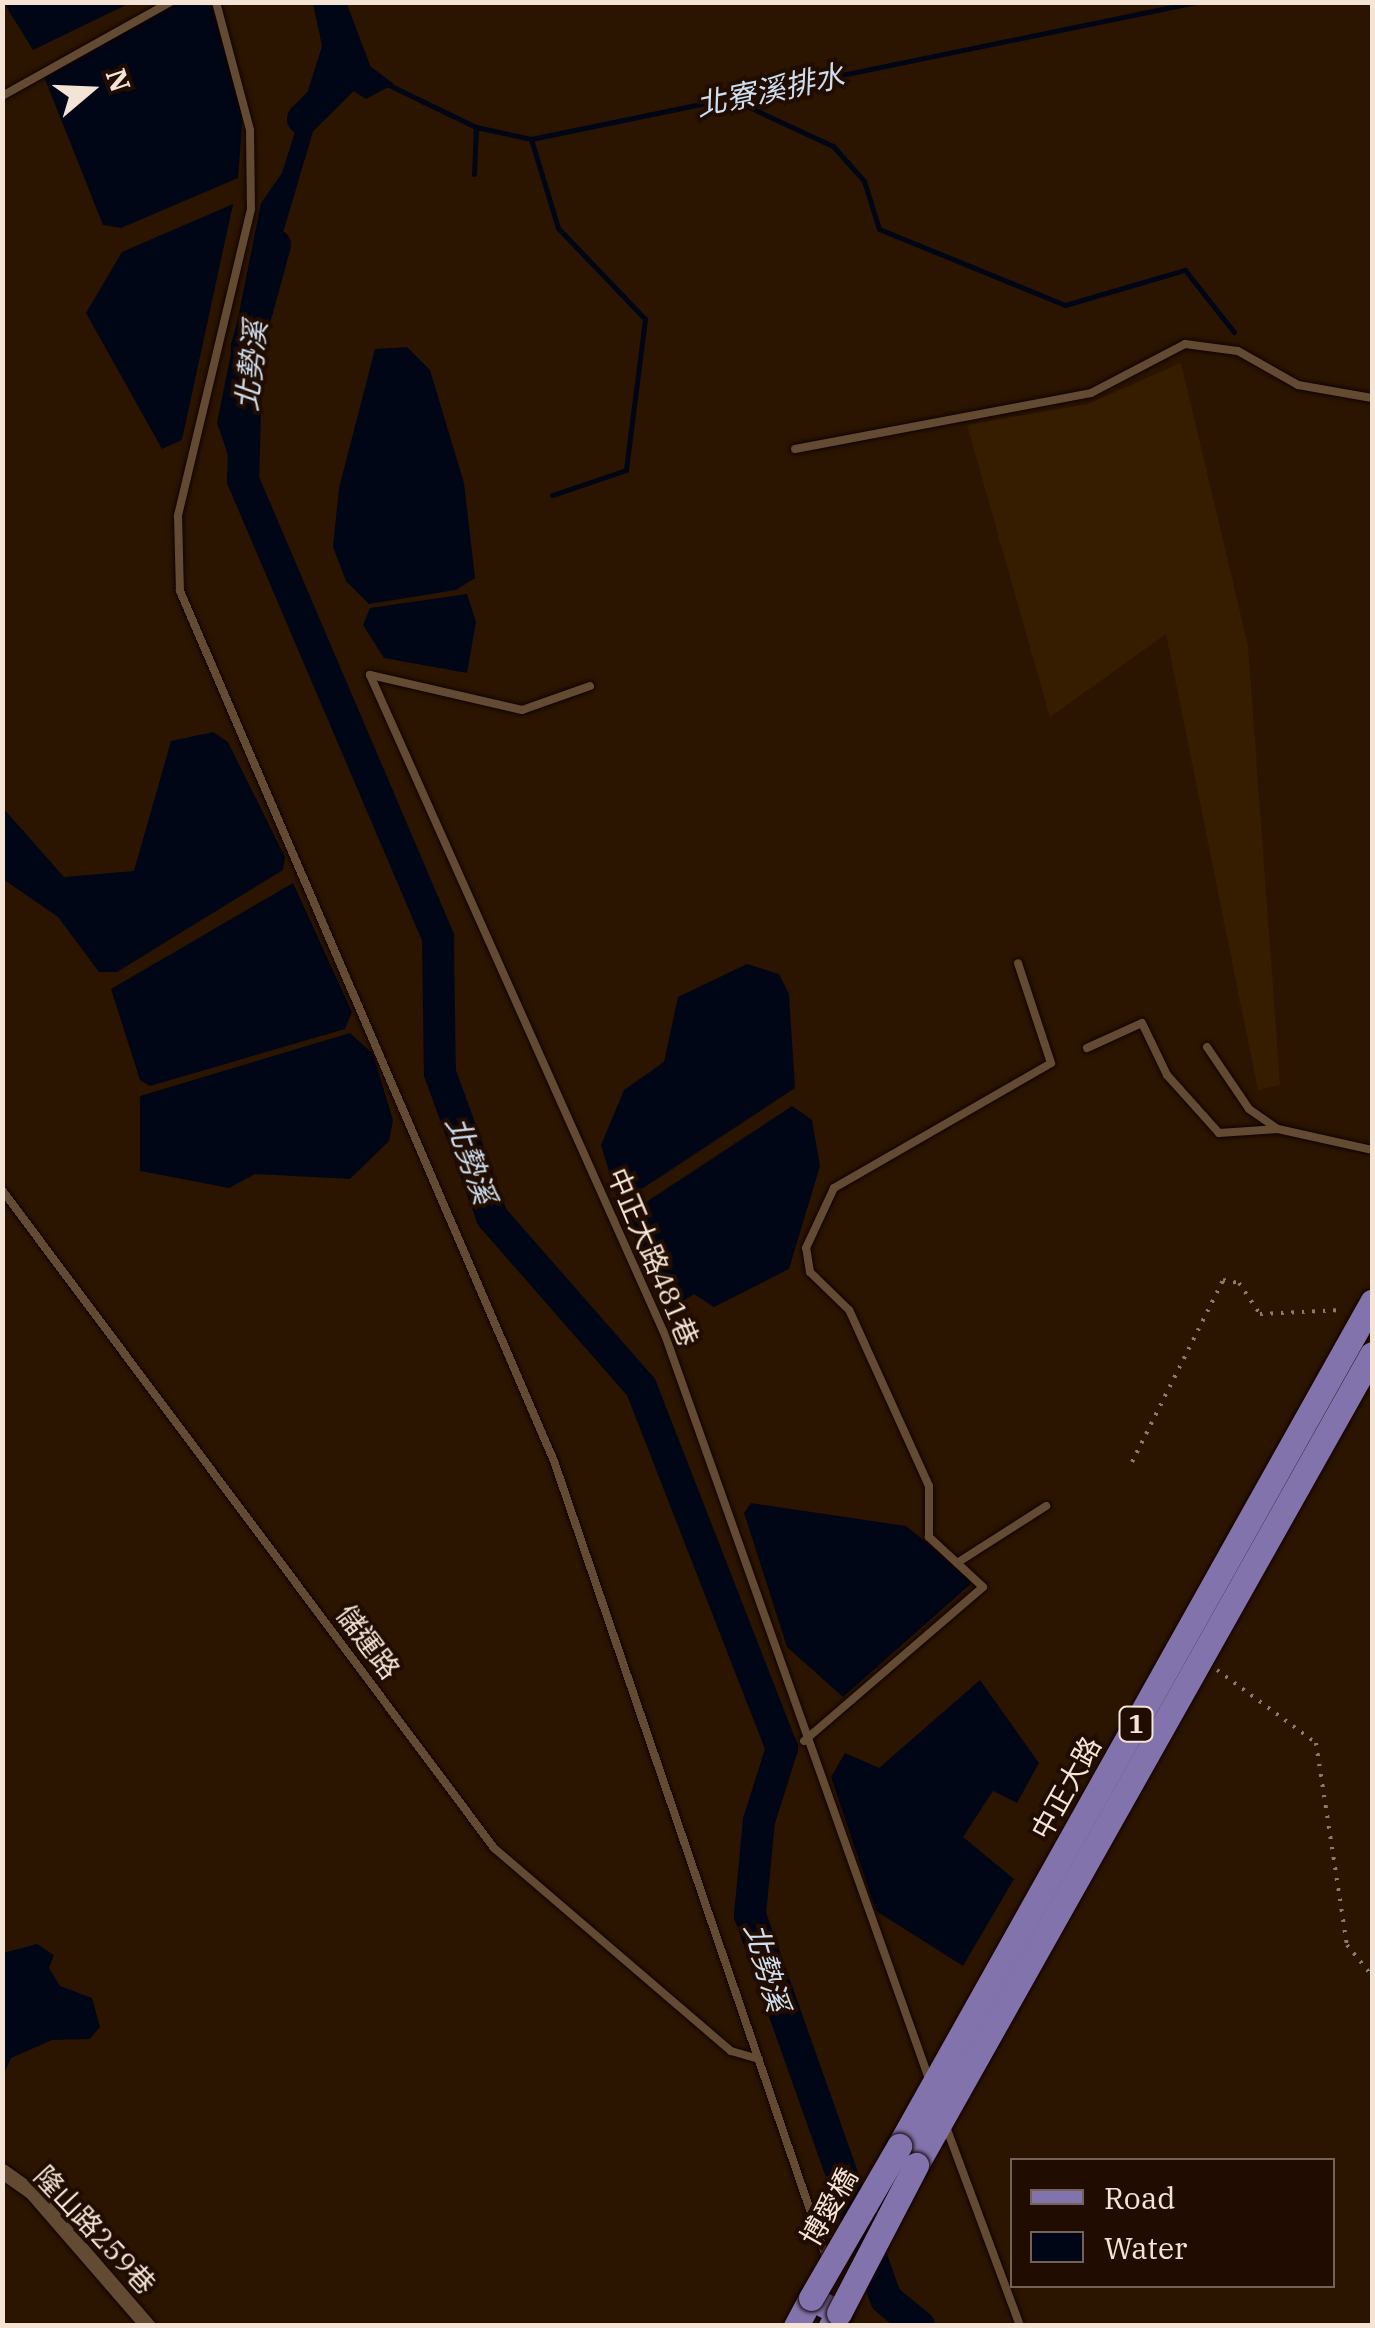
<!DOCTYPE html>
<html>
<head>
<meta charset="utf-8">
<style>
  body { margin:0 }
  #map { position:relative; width:1375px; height:2328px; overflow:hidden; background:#2b1500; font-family:"IBM Plex Serif","Noto Sans TC",serif }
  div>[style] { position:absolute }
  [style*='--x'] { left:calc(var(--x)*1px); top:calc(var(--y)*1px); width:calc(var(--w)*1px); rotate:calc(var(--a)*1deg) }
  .built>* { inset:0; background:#371d00 }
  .water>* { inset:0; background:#000616 }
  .stream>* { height:5px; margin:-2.5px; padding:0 2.5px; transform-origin:2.5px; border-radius:2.5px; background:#000616 }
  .river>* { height:32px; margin:-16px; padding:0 16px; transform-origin:16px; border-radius:16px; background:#000616 }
  .path>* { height:4px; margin-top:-2px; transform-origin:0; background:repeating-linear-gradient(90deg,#8d7a69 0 2.5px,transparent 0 10.5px) }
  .roads { filter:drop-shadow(0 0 2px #120200) drop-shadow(0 0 2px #120200) }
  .lane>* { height:8px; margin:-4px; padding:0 4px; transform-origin:4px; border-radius:4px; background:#634a32 }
  .street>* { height:15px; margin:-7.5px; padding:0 7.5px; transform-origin:7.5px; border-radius:7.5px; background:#634a32 }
  .primary>* { height:25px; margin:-12.5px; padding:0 12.5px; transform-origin:12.5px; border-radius:12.5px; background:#8273ac }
  .bridges { filter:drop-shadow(0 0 2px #120200) drop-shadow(0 0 2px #120200) }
  .primary-bridge>* { height:25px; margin:-12.5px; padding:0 12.5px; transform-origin:12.5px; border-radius:12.5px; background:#8273ac }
  span { translate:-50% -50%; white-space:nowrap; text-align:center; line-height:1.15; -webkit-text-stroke:8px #200c00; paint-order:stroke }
  .shield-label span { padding:2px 8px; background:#200c00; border:2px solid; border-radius:8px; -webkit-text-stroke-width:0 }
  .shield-label { font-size:25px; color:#f3e4d6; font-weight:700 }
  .street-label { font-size:28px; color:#f3e4d6 }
  .water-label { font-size:30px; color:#cedeef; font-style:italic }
  .frame { position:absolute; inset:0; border:5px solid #f3e4d6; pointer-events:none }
  .legend { position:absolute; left:1010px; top:2158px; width:325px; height:130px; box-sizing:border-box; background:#200c00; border:2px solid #746256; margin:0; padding:12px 18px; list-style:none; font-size:30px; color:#f3e4d6 }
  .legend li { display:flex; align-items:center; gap:20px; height:50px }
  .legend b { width:50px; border:2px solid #746256 }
  .north { position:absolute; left:40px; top:40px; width:100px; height:100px; -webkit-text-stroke:8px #200c00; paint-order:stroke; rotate:71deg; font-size:28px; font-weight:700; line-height:40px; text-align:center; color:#f3e4d6 }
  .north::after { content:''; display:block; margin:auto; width:35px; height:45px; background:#f3e4d6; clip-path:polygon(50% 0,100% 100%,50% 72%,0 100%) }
</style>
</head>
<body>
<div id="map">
  <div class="built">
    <div style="clip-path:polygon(1181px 363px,1248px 646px,1280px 1085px,1258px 1090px,1166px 634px,1050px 717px,967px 425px,1088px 404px)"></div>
  </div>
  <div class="water">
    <div style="clip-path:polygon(4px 3px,130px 3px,33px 50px)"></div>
    <div style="clip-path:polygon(170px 3px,215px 6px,244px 99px,238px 178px,121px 228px,103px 225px,41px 69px)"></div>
    <div style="clip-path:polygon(313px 3px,343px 3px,359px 58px,394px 84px,366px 99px,337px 81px,317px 118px,231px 409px,232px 447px,257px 476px,237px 481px,217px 423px,261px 203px,282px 173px,322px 46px)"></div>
    <div style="clip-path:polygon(233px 204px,182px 440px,162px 449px,86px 313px,122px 252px)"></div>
    <div style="clip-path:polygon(407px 347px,430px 370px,464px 483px,475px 578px,456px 590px,369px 604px,346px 581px,333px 547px,339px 488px,375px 349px)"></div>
    <div style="clip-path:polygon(467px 594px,476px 622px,467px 673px,384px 658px,363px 625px,370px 608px)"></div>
    <div style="clip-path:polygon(213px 732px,228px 742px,285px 857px,283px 870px,117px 972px,99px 972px,58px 917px,3px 879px,3px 808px,64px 877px,134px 871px,171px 741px)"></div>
    <div style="clip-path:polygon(293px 883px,352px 1012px,345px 1029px,150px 1086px,140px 1080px,111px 989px)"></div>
    <div style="clip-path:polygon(747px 964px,779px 974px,789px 994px,795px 1088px,619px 1204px,601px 1145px,624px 1090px,664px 1062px,678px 997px)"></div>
    <div style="clip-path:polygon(350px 1033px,373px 1054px,393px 1120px,389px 1141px,350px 1179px,255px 1174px,229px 1188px,140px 1171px,140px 1096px)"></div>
    <div style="clip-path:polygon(792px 1106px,812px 1120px,820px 1166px,789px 1269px,714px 1307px,694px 1294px,668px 1311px,625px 1216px)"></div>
    <div style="clip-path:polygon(751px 1503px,906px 1526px,974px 1581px,843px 1697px,787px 1647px,744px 1513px)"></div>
    <div style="clip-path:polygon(980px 1680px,1039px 1763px,1017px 1803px,993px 1791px,963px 1837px,1014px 1879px,963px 1966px,876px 1911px,831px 1777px,845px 1753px,879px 1768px)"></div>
    <div style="clip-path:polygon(37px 1944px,54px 1955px,49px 1968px,60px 1986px,92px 1998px,100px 2027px,90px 2039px,52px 2040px,11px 2058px,3px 2076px,3px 1953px)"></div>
  </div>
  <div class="stream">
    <div style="--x:389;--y:85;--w:97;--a:25.8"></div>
    <div style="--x:476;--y:127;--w:56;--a:12.3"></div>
    <div style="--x:531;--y:139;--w:679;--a:-11.64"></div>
    <div style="--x:738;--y:102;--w:105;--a:24.9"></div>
    <div style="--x:833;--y:146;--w:47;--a:48.5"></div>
    <div style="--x:864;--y:181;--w:50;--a:72.6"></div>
    <div style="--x:879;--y:229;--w:201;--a:22.2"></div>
    <div style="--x:1065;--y:305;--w:125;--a:-16.3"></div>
    <div style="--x:1185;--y:270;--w:79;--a:51.7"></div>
    <div style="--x:531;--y:139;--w:93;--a:73.1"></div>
    <div style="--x:558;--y:228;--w:126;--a:46.3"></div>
    <div style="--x:645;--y:319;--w:152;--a:97.2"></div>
    <div style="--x:626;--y:470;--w:78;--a:161.3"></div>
    <div style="--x:474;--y:174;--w:47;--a:-87.6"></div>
  </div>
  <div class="river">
    <div style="--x:303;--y:119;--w:72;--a:-45"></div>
    <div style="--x:354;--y:68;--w:71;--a:-110.7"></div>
    <div style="--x:275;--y:245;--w:106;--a:105.4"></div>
    <div style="--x:247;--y:347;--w:133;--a:91.7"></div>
    <div style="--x:243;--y:480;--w:498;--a:66.9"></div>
    <div style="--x:438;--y:938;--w:135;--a:89.2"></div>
    <div style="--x:440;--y:1073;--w:153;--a:70.1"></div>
    <div style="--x:492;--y:1217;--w:226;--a:48.8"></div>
    <div style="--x:641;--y:1387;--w:388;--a:68.7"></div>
    <div style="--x:782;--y:1748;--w:77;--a:107.5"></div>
    <div style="--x:759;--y:1821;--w:94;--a:95.5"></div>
    <div style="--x:750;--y:1915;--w:407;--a:70.5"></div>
    <div style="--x:886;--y:2299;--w:43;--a:39.3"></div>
  </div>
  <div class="path">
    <div style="--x:1132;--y:1462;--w:203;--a:-63.4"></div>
    <div style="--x:1223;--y:1280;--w:16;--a:11"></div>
    <div style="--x:1239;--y:1283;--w:37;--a:56"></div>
    <div style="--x:1260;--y:1314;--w:82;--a:-2.8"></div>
    <div style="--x:1217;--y:1670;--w:123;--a:36.4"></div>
    <div style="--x:1316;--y:1743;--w:204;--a:81.3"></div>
    <div style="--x:1347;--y:1945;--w:40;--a:51"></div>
  </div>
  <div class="roads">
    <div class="lane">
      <div style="--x:216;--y:2;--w:132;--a:75.1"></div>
      <div style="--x:250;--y:130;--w:79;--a:89.3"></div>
      <div style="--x:251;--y:209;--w:316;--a:103.4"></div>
      <div style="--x:178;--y:516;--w:75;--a:88.5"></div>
      <div style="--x:180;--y:591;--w:947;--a:66.74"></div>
      <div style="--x:554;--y:1461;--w:841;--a:71.13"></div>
      <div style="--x:2;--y:96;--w:193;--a:-29.2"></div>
      <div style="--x:795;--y:449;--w:301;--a:-10.7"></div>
      <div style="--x:1091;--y:393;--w:106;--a:-27.5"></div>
      <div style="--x:1185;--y:344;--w:53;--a:7.5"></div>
      <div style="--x:1238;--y:351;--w:69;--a:29.5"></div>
      <div style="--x:1298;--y:385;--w:75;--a:10"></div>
      <div style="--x:590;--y:686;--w:72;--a:160.6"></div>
      <div style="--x:522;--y:710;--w:156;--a:-167"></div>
      <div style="--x:370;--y:675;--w:723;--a:65.92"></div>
      <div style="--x:665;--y:1335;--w:789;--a:70.46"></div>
      <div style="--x:1207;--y:1047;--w:75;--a:55.9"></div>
      <div style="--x:1249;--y:1109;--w:35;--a:35"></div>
      <div style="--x:1278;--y:1129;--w:96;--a:12.6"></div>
      <div style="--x:1087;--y:1048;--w:60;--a:-24.4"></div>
      <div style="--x:1142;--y:1023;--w:58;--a:64.3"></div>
      <div style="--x:1167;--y:1075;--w:78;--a:48.1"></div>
      <div style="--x:1219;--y:1133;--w:59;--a:-3.9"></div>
      <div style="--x:2;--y:1190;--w:822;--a:53.21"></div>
      <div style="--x:494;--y:1848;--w:312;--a:40.6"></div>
      <div style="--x:731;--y:2051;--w:29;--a:16"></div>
      <div style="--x:957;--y:1563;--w:106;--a:-32.6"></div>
      <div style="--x:804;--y:1741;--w:236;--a:-40.7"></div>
      <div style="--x:983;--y:1587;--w:74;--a:-137.2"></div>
      <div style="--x:929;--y:1537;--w:51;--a:-90"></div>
      <div style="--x:929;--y:1486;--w:193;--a:-114.4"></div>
      <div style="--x:849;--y:1310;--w:54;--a:-135.7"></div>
      <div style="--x:810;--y:1272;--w:24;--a:-99"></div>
      <div style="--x:806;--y:1248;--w:66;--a:-65"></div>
      <div style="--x:834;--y:1188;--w:250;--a:-29.9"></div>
      <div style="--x:1051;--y:1063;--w:105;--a:-108.3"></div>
      <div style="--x:945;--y:2124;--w:215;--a:69.6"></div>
    </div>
    <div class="street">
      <div style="--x:2;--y:2171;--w:35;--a:35"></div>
      <div style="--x:31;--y:2191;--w:179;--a:49.1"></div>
    </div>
    <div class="primary">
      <div style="--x:899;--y:2146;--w:968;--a:-60.73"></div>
      <div style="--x:916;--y:2165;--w:930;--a:-60.65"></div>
      <div style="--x:796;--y:2326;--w:32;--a:-62"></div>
      <div style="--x:811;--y:2298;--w:32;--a:28"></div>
      <div style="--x:839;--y:2313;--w:15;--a:122"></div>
    </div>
  </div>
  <div class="bridges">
    <div class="primary-bridge">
      <div style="--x:811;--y:2298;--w:176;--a:-59.9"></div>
      <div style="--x:839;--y:2313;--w:167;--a:-62.5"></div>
    </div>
  </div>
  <div class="shield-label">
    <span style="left:1136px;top:1724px">1</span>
  </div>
  <div class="street-label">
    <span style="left:653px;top:1257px;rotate:67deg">中正大路481巷</span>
    <span style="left:368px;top:1642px;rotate:53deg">儲運路</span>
    <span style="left:1066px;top:1788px;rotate:-61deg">中正大路</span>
    <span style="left:829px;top:2207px;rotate:-60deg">博愛橋</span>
    <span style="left:95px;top:2230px;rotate:47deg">隆山路259巷</span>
  </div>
  <div class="water-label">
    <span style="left:770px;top:90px;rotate:-12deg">北寮溪排水</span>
    <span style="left:251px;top:366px;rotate:-84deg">北勢溪</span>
    <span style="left:471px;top:1160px;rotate:70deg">北勢溪</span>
    <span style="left:767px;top:1967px;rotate:74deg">北勢溪</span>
  </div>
  <div class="frame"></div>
  <ul class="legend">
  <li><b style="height:12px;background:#8273ac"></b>Road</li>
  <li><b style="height:28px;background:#000616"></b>Water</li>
  </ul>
  <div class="north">N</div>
</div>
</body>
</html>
